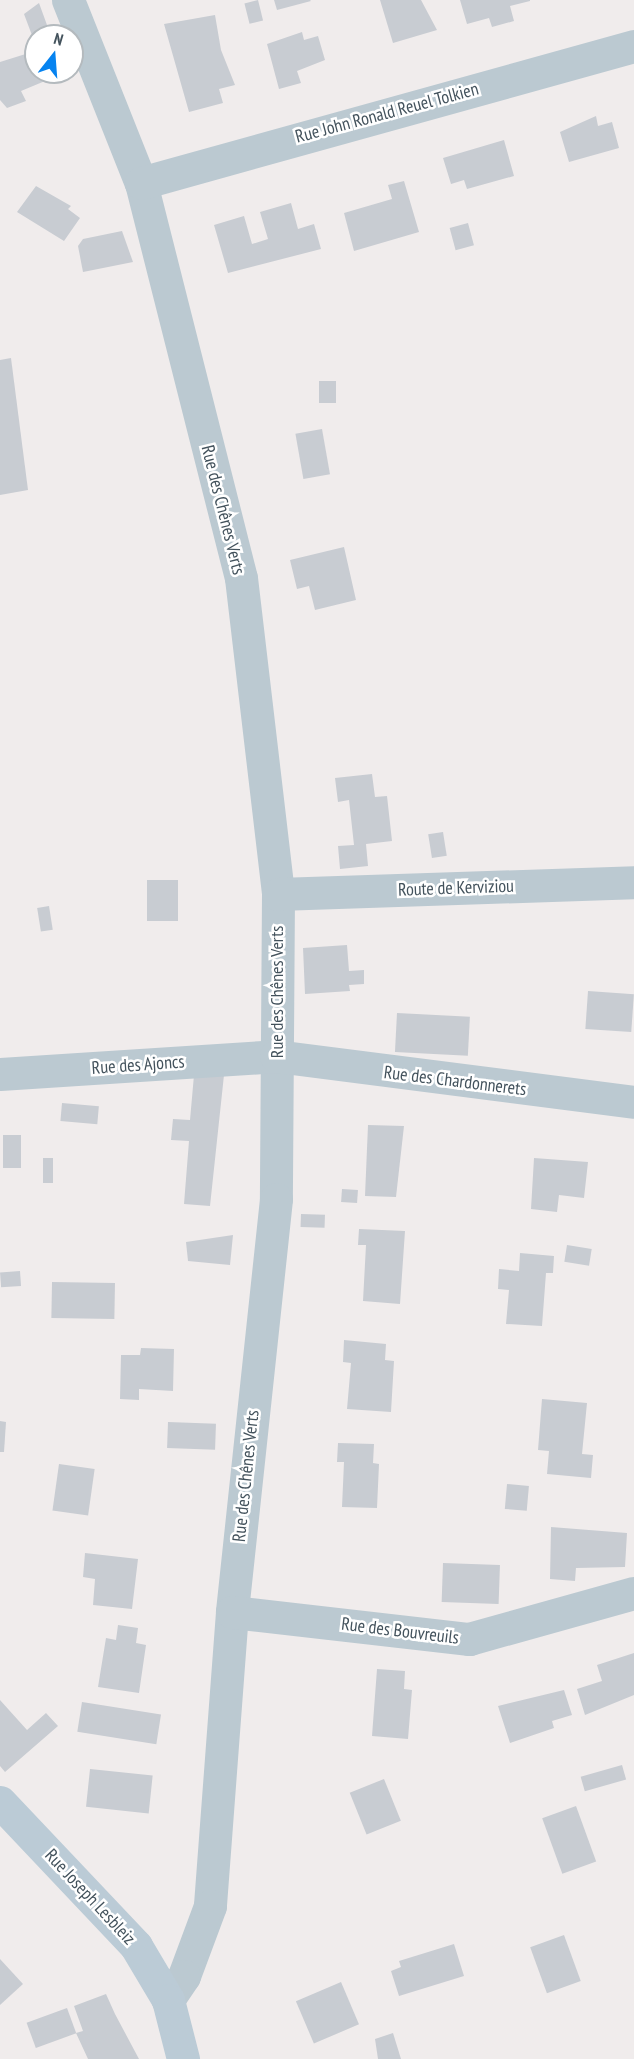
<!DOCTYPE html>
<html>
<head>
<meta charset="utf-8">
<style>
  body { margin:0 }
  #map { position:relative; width:634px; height:2059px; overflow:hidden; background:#f0ecec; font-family:"PT Sans Narrow",sans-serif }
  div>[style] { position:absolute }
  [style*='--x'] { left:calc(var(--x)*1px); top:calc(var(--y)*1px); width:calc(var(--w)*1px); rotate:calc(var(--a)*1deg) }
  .building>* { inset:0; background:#c8ccd2; transform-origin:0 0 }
  .street>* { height:33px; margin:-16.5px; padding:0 16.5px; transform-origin:16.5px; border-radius:16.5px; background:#bbc9d1 }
  .secondary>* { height:33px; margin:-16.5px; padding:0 16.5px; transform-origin:16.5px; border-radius:16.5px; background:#bbcbd6 }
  span { translate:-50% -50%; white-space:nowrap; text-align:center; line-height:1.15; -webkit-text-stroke:5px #fff; paint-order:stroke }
  .street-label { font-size:18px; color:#43525c }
  .north { position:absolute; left:24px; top:24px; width:60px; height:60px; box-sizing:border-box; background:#fff; border:2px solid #b4babe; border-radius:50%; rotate:17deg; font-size:16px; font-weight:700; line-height:24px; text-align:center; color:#43525c }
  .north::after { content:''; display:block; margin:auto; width:21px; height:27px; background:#0683f0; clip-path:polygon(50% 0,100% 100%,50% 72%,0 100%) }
</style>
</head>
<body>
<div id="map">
  <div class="building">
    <div style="left:258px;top:0;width:21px;height:14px;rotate:76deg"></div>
    <div style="clip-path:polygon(274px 0,310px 0,311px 1px,277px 10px)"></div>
    <div style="clip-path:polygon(380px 0,421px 0,437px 30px,393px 43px)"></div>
    <div style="clip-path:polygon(460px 0,530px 0,530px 1px,510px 6px,514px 21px,492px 27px,489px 18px,467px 24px)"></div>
    <div style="clip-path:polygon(39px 3px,51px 36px,36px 36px,36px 46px,24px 14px)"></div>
    <div style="clip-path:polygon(215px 15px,221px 50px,235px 85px,219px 89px,223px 103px,189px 112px,164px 24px)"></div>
    <div style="clip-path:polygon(302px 32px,304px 40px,318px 36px,325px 60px,297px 71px,301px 83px,279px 89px,267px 44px)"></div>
    <div style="clip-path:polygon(32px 52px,36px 72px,45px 81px,21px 91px,26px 101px,7px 108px,0 100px,0 62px)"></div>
    <div style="clip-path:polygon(596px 116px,598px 126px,612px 122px,619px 148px,569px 162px,560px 132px)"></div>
    <div style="clip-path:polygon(504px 140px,514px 176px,467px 189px,464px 180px,451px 184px,443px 158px)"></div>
    <div style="clip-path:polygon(404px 181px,419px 232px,354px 251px,344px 213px,392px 199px,388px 185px)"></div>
    <div style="clip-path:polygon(36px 186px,71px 206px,68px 209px,80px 218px,64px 241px,17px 212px)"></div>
    <div style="clip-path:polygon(291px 203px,298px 229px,314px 224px,321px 249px,228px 273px,214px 225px,244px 216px,252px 244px,268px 239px,260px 212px)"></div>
    <div style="left:468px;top:223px;width:23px;height:19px;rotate:75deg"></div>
    <div style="clip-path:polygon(122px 231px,133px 262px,83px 272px,78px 246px,83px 239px)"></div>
    <div style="clip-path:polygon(11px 358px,28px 490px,0 495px,0 360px)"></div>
    <div style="left:319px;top:381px;width:17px;height:22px"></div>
    <div style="left:322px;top:429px;width:46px;height:27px;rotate:80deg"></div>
    <div style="clip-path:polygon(344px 547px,356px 600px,315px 610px,309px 586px,297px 589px,290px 560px)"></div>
    <div style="clip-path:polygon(372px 774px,375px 797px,387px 796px,392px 841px,366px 844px,368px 866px,340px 869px,338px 846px,354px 845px,349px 800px,338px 802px,335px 778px)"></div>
    <div style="left:443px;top:832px;width:24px;height:15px;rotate:81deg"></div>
    <div style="left:147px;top:880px;width:31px;height:41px"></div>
    <div style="left:49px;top:906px;width:24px;height:12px;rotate:81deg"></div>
    <div style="clip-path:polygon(347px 945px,349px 971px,364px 970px,364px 984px,349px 985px,350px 991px,305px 994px,303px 948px)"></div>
    <div style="left:588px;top:991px;width:46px;height:38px;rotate:4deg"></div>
    <div style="left:397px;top:1013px;width:73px;height:39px;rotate:3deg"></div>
    <div style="clip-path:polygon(194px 1075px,224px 1075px,210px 1206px,184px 1204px,189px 1141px,171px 1140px,173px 1119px,190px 1120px)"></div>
    <div style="left:62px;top:1103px;width:37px;height:18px;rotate:5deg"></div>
    <div style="clip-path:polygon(368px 1125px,404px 1126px,396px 1197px,365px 1196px)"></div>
    <div style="left:3px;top:1135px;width:18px;height:33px"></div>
    <div style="left:43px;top:1158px;width:10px;height:25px"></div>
    <div style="clip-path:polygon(534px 1158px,588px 1162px,584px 1198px,559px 1195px,557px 1212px,531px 1209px)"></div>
    <div style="left:342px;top:1189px;width:16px;height:13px;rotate:4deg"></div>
    <div style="left:301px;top:1214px;width:24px;height:13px;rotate:2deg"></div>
    <div style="clip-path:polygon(359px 1229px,405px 1231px,400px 1304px,363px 1301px,366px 1245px,358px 1245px)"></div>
    <div style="clip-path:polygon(233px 1235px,230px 1265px,188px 1261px,186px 1242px)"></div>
    <div style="left:567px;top:1245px;width:25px;height:17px;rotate:9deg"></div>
    <div style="clip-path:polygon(520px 1253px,554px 1256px,553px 1273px,546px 1273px,542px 1326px,506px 1324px,509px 1290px,498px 1289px,499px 1269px,519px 1271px)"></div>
    <div style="left:20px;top:1271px;width:15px;height:20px;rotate:86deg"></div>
    <div style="left:52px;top:1282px;width:63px;height:36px;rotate:1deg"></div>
    <div style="clip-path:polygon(344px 1340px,386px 1344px,385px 1360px,394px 1361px,391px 1412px,347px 1409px,351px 1363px,343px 1362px)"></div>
    <div style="clip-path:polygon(141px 1348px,174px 1349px,173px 1391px,139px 1389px,139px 1400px,120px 1399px,121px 1355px,140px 1355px)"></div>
    <div style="clip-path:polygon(542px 1399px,587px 1403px,582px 1454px,593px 1455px,591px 1478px,547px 1474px,549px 1451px,538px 1450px)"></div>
    <div style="clip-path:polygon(0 1421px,6px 1422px,4px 1452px,0 1452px)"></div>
    <div style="left:168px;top:1422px;width:48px;height:26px;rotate:2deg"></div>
    <div style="clip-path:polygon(338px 1443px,374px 1444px,373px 1463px,379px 1464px,377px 1508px,342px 1507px,344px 1462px,337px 1462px)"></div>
    <div style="left:59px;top:1464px;width:36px;height:47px;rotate:8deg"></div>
    <div style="left:507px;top:1484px;width:22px;height:25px;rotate:5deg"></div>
    <div style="clip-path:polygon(551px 1527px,627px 1533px,625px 1567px,576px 1568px,575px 1581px,550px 1579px)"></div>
    <div style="clip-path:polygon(85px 1553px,138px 1559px,132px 1609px,93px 1605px,95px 1579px,83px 1577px)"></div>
    <div style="left:443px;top:1563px;width:57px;height:39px;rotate:2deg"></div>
    <div style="clip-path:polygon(118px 1625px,138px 1628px,136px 1643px,146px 1645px,139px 1693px,98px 1687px,106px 1638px,116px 1640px)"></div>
    <div style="clip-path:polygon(634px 1653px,634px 1695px,585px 1715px,577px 1689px,602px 1681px,597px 1665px)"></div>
    <div style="clip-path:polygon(377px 1669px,405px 1671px,404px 1689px,412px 1690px,408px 1739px,372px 1736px)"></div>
    <div style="clip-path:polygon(564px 1690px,572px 1715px,552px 1721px,554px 1728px,510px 1743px,498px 1706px)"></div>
    <div style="clip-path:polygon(0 1700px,27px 1730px,46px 1713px,58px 1726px,5px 1772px,0 1766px)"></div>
    <div style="left:82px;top:1702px;width:80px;height:30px;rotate:9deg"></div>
    <div style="left:622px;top:1765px;width:15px;height:43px;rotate:74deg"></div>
    <div style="left:90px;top:1769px;width:63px;height:38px;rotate:6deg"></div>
    <div style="left:384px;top:1779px;width:45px;height:37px;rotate:68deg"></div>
    <div style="left:576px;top:1806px;width:59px;height:36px;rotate:70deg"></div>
    <div style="left:564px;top:1935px;width:49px;height:36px;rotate:70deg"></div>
    <div style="clip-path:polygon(454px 1944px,464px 1976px,399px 1996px,391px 1971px,401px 1967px,399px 1961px)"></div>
    <div style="clip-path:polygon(0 1959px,23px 1984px,0 2005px)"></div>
    <div style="left:341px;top:1982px;width:46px;height:49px;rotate:67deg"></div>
    <div style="clip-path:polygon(106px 1994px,115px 2014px,139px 2059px,88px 2059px,76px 2033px,83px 2031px,74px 2006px)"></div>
    <div style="left:67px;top:2008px;width:27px;height:43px;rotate:70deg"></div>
    <div style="clip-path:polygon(393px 2033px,401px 2059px,378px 2059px,375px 2039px)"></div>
  </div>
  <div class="street">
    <div style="--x:68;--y:0;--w:197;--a:68.3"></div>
    <div style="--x:141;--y:183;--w:407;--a:75.8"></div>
    <div style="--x:241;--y:578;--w:318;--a:83.3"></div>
    <div style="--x:278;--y:894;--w:305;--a:90.4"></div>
    <div style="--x:276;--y:1199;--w:415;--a:96.1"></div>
    <div style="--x:232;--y:1612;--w:295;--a:94.3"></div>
    <div style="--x:210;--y:1906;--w:75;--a:110.4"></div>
    <div style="--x:184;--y:1976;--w:29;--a:124"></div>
    <div style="--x:141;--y:183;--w:512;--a:-15.53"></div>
    <div style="--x:278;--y:894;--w:356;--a:-1.9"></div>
    <div style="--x:0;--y:1074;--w:277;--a:-3.7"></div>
    <div style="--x:276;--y:1056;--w:361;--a:7.3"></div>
    <div style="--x:232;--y:1612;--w:239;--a:6.5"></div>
    <div style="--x:469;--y:1639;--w:171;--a:-15.6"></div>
  </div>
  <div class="secondary">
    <div style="--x:0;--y:1802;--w:198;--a:46.6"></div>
    <div style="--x:136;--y:1946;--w:63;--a:59.3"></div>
    <div style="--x:168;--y:2000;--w:61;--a:75.7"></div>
  </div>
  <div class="street-label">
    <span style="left:387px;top:113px;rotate:-15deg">Rue John Ronald Reuel Tolkien</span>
    <span style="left:223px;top:510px;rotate:76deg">Rue des Chênes Verts</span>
    <span style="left:456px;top:888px;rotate:-2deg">Route de Kerviziou</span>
    <span style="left:277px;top:992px;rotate:-90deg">Rue des Chênes Verts</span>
    <span style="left:138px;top:1065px;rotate:-4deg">Rue des Ajoncs</span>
    <span style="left:455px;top:1081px;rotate:7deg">Rue des Chardonnerets</span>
    <span style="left:246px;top:1476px;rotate:-84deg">Rue des Chênes Verts</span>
    <span style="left:400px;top:1631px;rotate:7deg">Rue des Bouvreuils</span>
    <span style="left:90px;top:1897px;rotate:47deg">Rue Joseph Lesbleiz</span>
  </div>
  <div class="north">N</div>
</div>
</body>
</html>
